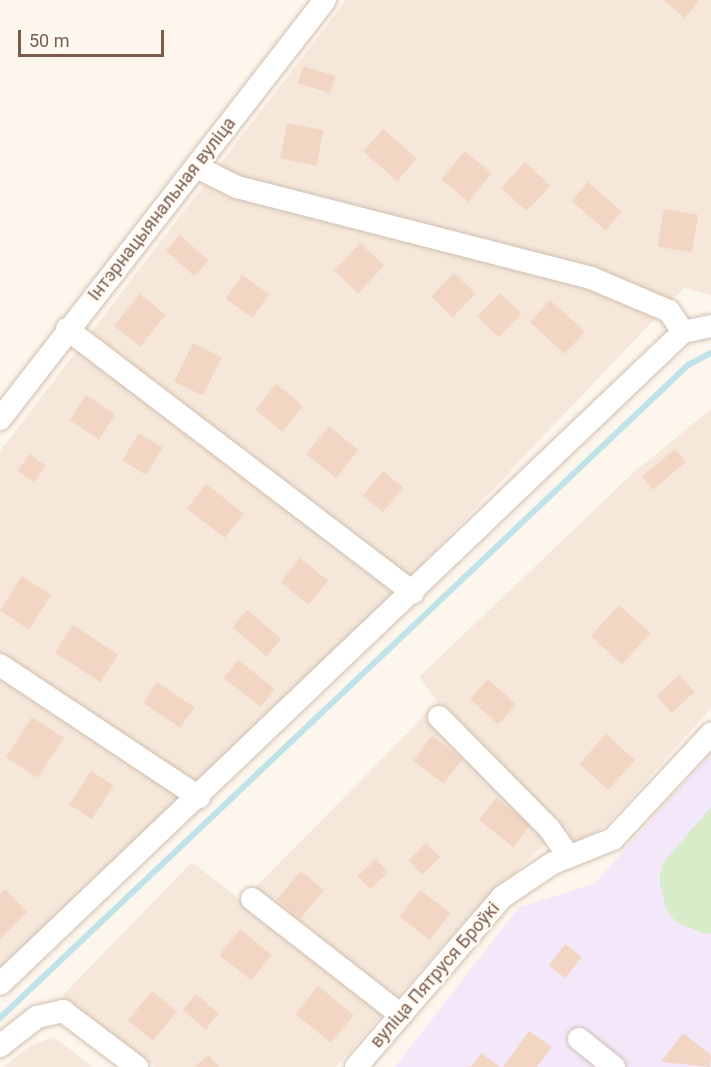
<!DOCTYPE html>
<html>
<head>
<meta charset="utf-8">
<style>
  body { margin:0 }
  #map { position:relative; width:711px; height:1067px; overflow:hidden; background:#fdf6ec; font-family:Roboto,sans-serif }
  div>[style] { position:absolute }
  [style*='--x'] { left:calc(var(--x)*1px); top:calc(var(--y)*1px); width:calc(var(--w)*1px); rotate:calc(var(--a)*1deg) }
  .residential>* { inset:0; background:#f5e8da }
  .education>* { inset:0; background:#f3e8fa }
  .green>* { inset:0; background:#d8ecc9 }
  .stream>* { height:6px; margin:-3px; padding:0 3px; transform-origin:3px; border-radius:3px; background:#bfe3e8 }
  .building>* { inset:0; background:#f3d5c3; transform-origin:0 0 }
  .roads { filter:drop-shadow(0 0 2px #d1beb0) drop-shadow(0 0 2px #d1beb0) }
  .minor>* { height:22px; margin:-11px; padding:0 11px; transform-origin:11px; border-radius:11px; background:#fff }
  span { translate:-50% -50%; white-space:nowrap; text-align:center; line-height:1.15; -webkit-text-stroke:5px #fffaf3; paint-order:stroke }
  .street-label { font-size:18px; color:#7a5c4d }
  .scale { position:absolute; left:18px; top:30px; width:146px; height:27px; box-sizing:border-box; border:3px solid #7a5c4d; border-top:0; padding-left:8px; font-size:18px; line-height:21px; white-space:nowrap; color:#7a5c4d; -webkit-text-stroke:4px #fffaf3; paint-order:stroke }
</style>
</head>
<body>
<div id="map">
  <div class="residential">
    <div style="clip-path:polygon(346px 0,711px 0,711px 295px,684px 288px,371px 618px,0 968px,0 451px)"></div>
    <div style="clip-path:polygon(711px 409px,711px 708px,608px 824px,574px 845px,557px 832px,459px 927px,336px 1067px,155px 1067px,62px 996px,192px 862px,242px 901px,438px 702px,419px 677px,634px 472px)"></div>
    <div style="clip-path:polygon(54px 1037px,93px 1067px,3px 1067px,31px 1045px)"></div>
  </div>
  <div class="education">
    <div style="clip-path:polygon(711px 753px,711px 1067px,395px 1067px,519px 907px,594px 884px)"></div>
  </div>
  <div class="green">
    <div style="clip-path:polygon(711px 807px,711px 933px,705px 934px,676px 922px,666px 909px,659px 879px,663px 863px)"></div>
  </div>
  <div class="stream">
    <div style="--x:0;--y:1018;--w:949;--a:-43.5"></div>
    <div style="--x:688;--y:365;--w:26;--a:-28"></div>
  </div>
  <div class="building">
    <div style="clip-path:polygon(663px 0,699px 0,685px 18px)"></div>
    <div style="left:303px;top:66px;width:34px;height:18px;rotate:17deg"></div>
    <div style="left:287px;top:123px;width:37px;height:36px;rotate:11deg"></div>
    <div style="left:383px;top:129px;width:45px;height:30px;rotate:41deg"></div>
    <div style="left:465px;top:151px;width:35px;height:37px;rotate:40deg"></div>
    <div style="left:525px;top:162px;width:35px;height:35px;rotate:43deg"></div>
    <div style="left:588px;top:182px;width:45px;height:25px;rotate:41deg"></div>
    <div style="left:664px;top:209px;width:35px;height:38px;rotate:10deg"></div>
    <div style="left:180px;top:235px;width:38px;height:21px;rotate:42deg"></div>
    <div style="left:360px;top:243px;width:33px;height:38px;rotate:43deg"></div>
    <div style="left:454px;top:273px;width:30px;height:33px;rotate:44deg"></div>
    <div style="left:242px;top:275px;width:33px;height:29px;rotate:35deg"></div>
    <div style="left:500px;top:293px;width:30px;height:33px;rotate:44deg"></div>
    <div style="left:140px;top:294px;width:33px;height:41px;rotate:39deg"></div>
    <div style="left:550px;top:300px;width:47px;height:30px;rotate:42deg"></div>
    <div style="left:193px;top:343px;width:32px;height:43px;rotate:26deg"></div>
    <div style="left:276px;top:384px;width:35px;height:33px;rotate:39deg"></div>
    <div style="left:86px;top:395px;width:35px;height:30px;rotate:33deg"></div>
    <div style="left:329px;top:426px;width:38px;height:36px;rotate:39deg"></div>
    <div style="left:139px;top:433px;width:28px;height:32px;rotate:32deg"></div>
    <div style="left:675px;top:449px;width:17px;height:43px;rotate:50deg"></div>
    <div style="left:30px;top:454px;width:20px;height:21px;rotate:37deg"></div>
    <div style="left:383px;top:471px;width:26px;height:32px;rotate:39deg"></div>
    <div style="left:206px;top:484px;width:48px;height:31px;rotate:38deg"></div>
    <div style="left:300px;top:558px;width:36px;height:31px;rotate:39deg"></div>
    <div style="left:22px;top:576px;width:35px;height:41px;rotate:33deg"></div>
    <div style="left:619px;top:605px;width:42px;height:42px;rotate:42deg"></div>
    <div style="left:247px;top:610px;width:45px;height:23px;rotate:40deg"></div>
    <div style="left:73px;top:625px;width:54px;height:33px;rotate:33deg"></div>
    <div style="left:238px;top:660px;width:47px;height:23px;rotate:38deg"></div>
    <div style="left:679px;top:675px;width:23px;height:31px;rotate:47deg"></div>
    <div style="left:488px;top:679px;width:38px;height:27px;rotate:42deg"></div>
    <div style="left:157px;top:682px;width:45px;height:25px;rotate:34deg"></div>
    <div style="left:32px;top:717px;width:38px;height:48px;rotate:33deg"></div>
    <div style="left:606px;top:734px;width:39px;height:40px;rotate:42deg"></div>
    <div style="left:432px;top:736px;width:38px;height:31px;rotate:37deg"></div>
    <div style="left:91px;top:771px;width:27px;height:40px;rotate:33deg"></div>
    <div style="left:496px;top:798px;width:44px;height:28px;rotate:38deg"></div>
    <div style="left:426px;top:843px;width:20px;height:25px;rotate:45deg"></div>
    <div style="left:376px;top:859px;width:18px;height:25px;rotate:47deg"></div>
    <div style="left:301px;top:871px;width:30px;height:37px;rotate:40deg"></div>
    <div style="clip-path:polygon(5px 889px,27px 912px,0 939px,0 894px)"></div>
    <div style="left:420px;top:890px;width:38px;height:34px;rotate:37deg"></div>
    <div style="left:240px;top:929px;width:41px;height:33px;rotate:39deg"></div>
    <div style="left:565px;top:944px;width:21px;height:27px;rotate:37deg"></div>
    <div style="left:318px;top:986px;width:46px;height:36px;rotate:39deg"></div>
    <div style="left:152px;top:991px;width:32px;height:38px;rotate:39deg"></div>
    <div style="left:196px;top:994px;width:30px;height:21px;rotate:40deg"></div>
    <div style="clip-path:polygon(529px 1031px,552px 1047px,537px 1067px,503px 1067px)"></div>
    <div style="clip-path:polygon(683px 1033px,711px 1055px,710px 1067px,661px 1062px)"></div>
    <div style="clip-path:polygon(481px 1053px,500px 1067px,464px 1067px,472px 1066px)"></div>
    <div style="clip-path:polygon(208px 1055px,219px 1067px,194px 1067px)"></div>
  </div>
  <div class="roads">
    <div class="minor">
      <div style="--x:197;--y:167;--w:45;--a:26.6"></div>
      <div style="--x:237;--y:187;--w:366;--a:14.4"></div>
      <div style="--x:591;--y:278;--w:85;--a:22.9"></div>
      <div style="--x:669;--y:311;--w:25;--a:56"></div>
      <div style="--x:67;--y:329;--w:435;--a:37.3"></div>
      <div style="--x:0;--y:419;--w:530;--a:-52.2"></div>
      <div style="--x:0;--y:665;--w:239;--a:33.6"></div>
      <div style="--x:439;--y:717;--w:156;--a:45.3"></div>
      <div style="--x:549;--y:828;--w:35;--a:55"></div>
      <div style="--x:252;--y:899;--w:189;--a:37.9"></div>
      <div style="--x:0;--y:984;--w:944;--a:-43.67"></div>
      <div style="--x:683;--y:332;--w:29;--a:-12"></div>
      <div style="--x:579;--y:1039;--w:45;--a:38.7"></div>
      <div style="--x:0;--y:1046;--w:47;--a:-38.1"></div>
      <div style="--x:37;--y:1017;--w:27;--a:-13"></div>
      <div style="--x:63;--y:1011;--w:93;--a:37.1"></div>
      <div style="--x:356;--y:1067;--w:224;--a:-49.3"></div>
      <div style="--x:502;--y:897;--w:61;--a:-33.7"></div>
      <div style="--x:553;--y:863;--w:65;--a:-21.8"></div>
      <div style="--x:613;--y:839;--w:144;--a:-47"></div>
    </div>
  </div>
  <div class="street-label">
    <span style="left:162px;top:209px;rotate:-52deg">Інтэрнацыянальная вуліца</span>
    <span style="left:435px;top:975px;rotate:-49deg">вуліца Пятруся Броўкі</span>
  </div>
  <div class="scale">50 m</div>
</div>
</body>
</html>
